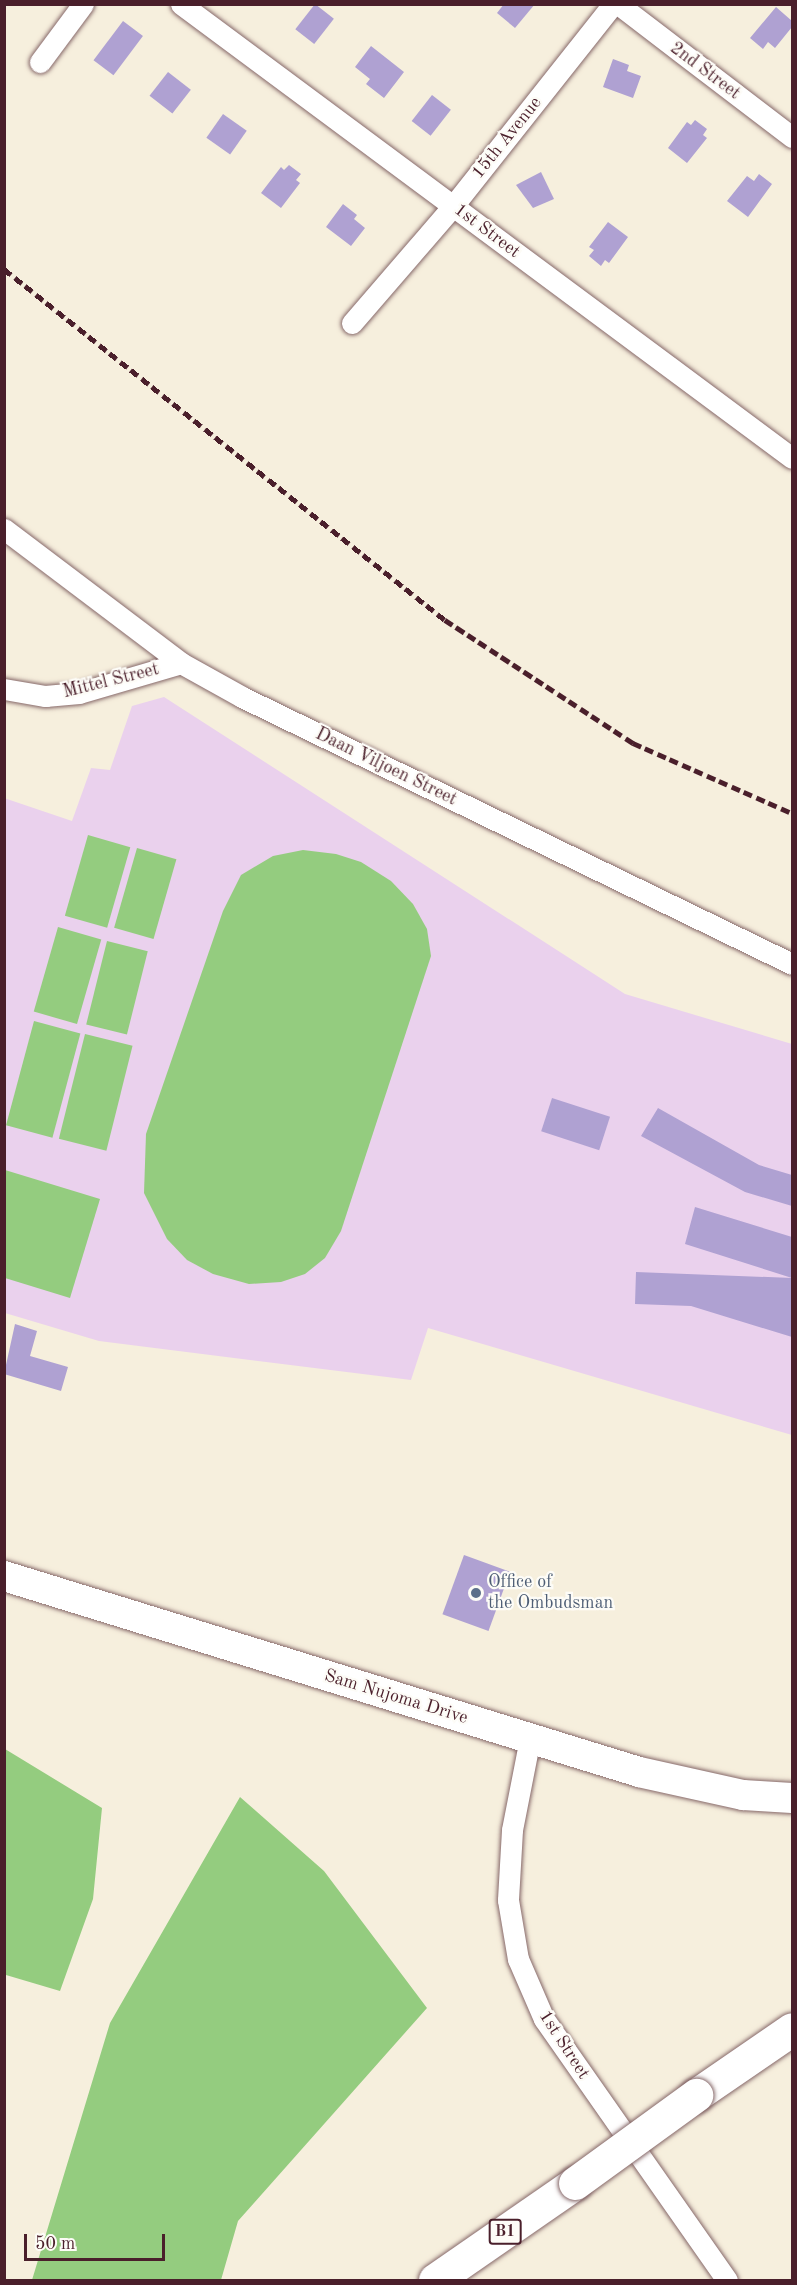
<!DOCTYPE html>
<html>
<head>
<meta charset="utf-8">
<style>
  body { margin:0 }
  #map { position:relative; width:797px; height:2285px; overflow:hidden; background:#f6efdd; font-family:"Old Standard TT",serif }
  div>[style] { position:absolute }
  [style*='--x'] { left:calc(var(--x)*1px); top:calc(var(--y)*1px); width:calc(var(--w)*1px); rotate:calc(var(--a)*1deg) }
  .built>* { inset:0; background:#ead1ed }
  .green>* { inset:0; background:#94cc7f; transform-origin:0 0 }
  .building>* { inset:0; background:#afa1d2; transform-origin:0 0 }
  .roads { filter:drop-shadow(0 0 2px #866869) drop-shadow(0 0 2px #866869) }
  .minor>* { height:21px; margin:-10.5px; padding:0 10.5px; transform-origin:10.5px; border-radius:10.5px; background:#fff }
  .secondary>* { height:30px; margin:-15px; padding:0 15px; transform-origin:15px; border-radius:15px; background:#fff }
  .trunk>* { height:33px; margin:-16.5px; padding:0 16.5px; transform-origin:16.5px; border-radius:16.5px; background:#fff }
  .rail>* { height:4.5px; margin-top:-2.25px; transform-origin:0; background:repeating-linear-gradient(90deg,#4a1f2b 0 9px,transparent 0 13.5px) }
  .bridges { filter:drop-shadow(0 0 2px #866869) drop-shadow(0 0 2px #866869) }
  .trunk-bridge>* { height:33px; margin:-16.5px; padding:0 16.5px; transform-origin:16.5px; border-radius:16.5px; background:#fff }
  .dots>* { width:16px; height:16px; translate:-50% -50%; box-sizing:border-box; border:3px solid #fdfcf7; border-radius:50% }
  span { translate:-50% -50%; white-space:nowrap; text-align:center; line-height:1.15; -webkit-text-stroke:4.5px #fdfcf7; paint-order:stroke }
  .shield-label span { padding:2px 4px; background:#fdfcf7; border:2px solid; border-radius:4px; -webkit-text-stroke-width:0 }
  .shield-label { font-size:16px; color:#4a1f2b; font-weight:700 }
  .street-label { font-size:18px; color:#4a1f2b }
  .service-label { font-size:18px; color:#4e5e75 }
  .left { translate:0 -50%; text-align:left }
  .frame { position:absolute; inset:0; border:6px solid #4a1f2b; pointer-events:none }
  .scale { position:absolute; left:24px; top:2234px; width:141px; height:27px; box-sizing:border-box; border:3px solid #4a1f2b; border-top:0; padding-left:8px; font-size:18px; line-height:21px; white-space:nowrap; color:#4a1f2b; -webkit-text-stroke:4px #fdfcf7; paint-order:stroke }
</style>
</head>
<body>
<div id="map">
  <div class="built">
    <div style="clip-path:polygon(164px 697px,625px 994px,792px 1044px,792px 1435px,428px 1328px,411px 1380px,99px 1341px,5px 1313px,4px 798px,72px 821px,91px 768px,110px 770px,132px 706px)"></div>
  </div>
  <div class="green">
    <div style="left:88px;top:835px;width:44px;height:84px;rotate:16deg"></div>
    <div style="left:137px;top:848px;width:41px;height:83px;rotate:16deg"></div>
    <div style="clip-path:polygon(303px 850px,336px 854px,361px 862px,391px 881px,413px 904px,427px 929px,431px 956px,341px 1231px,325px 1258px,305px 1274px,281px 1282px,249px 1284px,213px 1274px,187px 1260px,167px 1239px,144px 1193px,146px 1134px,223px 911px,241px 875px,273px 856px)"></div>
    <div style="left:58px;top:927px;width:45px;height:88px;rotate:16deg"></div>
    <div style="left:107px;top:941px;width:42px;height:86px;rotate:14deg"></div>
    <div style="left:34px;top:1021px;width:48px;height:108px;rotate:15deg"></div>
    <div style="left:85px;top:1034px;width:49px;height:108px;rotate:14deg"></div>
    <div style="clip-path:polygon(5px 1170px,100px 1199px,70px 1298px,5px 1278px)"></div>
    <div style="clip-path:polygon(5px 1749px,102px 1808px,93px 1899px,60px 1991px,6px 1975px,5px 1979px)"></div>
    <div style="clip-path:polygon(240px 1797px,324px 1871px,427px 2008px,238px 2221px,221px 2280px,32px 2280px,110px 2023px)"></div>
  </div>
  <div class="building">
    <div style="left:315px;top:4px;width:24px;height:32px;rotate:38deg"></div>
    <div style="clip-path:polygon(504px 4px,535px 4px,515px 28px,497px 13px)"></div>
    <div style="clip-path:polygon(776px 7px,792px 21px,792px 27px,775px 48px,768px 42px,763px 49px,750px 38px)"></div>
    <div style="left:123px;top:21px;width:25px;height:49px;rotate:37deg"></div>
    <div style="clip-path:polygon(371px 46px,404px 72px,384px 98px,366px 84px,370px 79px,355px 67px)"></div>
    <div style="clip-path:polygon(613px 59px,629px 65px,627px 71px,641px 76px,633px 98px,603px 87px)"></div>
    <div style="left:168px;top:72px;width:29px;height:30px;rotate:38deg"></div>
    <div style="left:432px;top:95px;width:24px;height:33px;rotate:38deg"></div>
    <div style="left:223px;top:114px;width:29px;height:29px;rotate:35deg"></div>
    <div style="clip-path:polygon(695px 120px,707px 129px,703px 135px,707px 138px,687px 163px,668px 148px,687px 122px,691px 125px)"></div>
    <div style="clip-path:polygon(289px 165px,301px 174px,296px 180px,300px 183px,281px 208px,261px 193px,281px 167px,284px 170px)"></div>
    <div style="clip-path:polygon(541px 172px,554px 199px,533px 208px,516px 185px)"></div>
    <div style="clip-path:polygon(759px 174px,772px 184px,748px 217px,727px 201px,747px 176px,754px 181px)"></div>
    <div style="clip-path:polygon(343px 204px,357px 215px,354px 219px,365px 228px,351px 246px,326px 227px)"></div>
    <div style="clip-path:polygon(608px 222px,628px 237px,609px 263px,605px 260px,601px 266px,589px 256px,594px 250px,589px 247px)"></div>
    <div style="left:552px;top:1098px;width:61px;height:35px;rotate:18deg"></div>
    <div style="clip-path:polygon(658px 1108px,759px 1165px,792px 1175px,792px 1206px,745px 1192px,641px 1136px)"></div>
    <div style="clip-path:polygon(695px 1207px,792px 1237px,792px 1337px,691px 1306px,635px 1304px,636px 1272px,792px 1278px,685px 1244px)"></div>
    <div style="clip-path:polygon(15px 1324px,37px 1331px,30px 1356px,68px 1367px,61px 1391px,4px 1374px)"></div>
    <div style="left:464px;top:1555px;width:49px;height:63px;rotate:20deg"></div>
  </div>
  <div class="roads">
    <div class="minor">
      <div style="--x:181;--y:4;--w:761;--a:36.61"></div>
      <div style="--x:618;--y:4;--w:219;--a:37.4"></div>
      <div style="--x:40;--y:62;--w:72;--a:-53.4"></div>
      <div style="--x:352;--y:323;--w:155;--a:-49.2"></div>
      <div style="--x:453;--y:206;--w:258;--a:-51.6"></div>
      <div style="--x:4;--y:529;--w:222;--a:37.1"></div>
      <div style="--x:181;--y:663;--w:70;--a:29.1"></div>
      <div style="--x:242;--y:697;--w:611;--a:25.89"></div>
      <div style="--x:4;--y:689;--w:42;--a:9.7"></div>
      <div style="--x:45;--y:696;--w:34;--a:-5"></div>
      <div style="--x:79;--y:693;--w:106;--a:-16.4"></div>
      <div style="--x:530;--y:1738;--w:94;--a:101.1"></div>
      <div style="--x:512;--y:1830;--w:70;--a:93.3"></div>
      <div style="--x:508;--y:1900;--w:60;--a:80.4"></div>
      <div style="--x:518;--y:1959;--w:65;--a:66.6"></div>
      <div style="--x:544;--y:2019;--w:319;--a:55"></div>
    </div>
    <div class="secondary">
      <div style="--x:4;--y:1576;--w:665;--a:17.15"></div>
      <div style="--x:639;--y:1772;--w:107;--a:12.5"></div>
      <div style="--x:743;--y:1795;--w:49;--a:3.5"></div>
    </div>
    <div class="trunk">
      <div style="--x:696;--y:2095;--w:116;--a:-34.5"></div>
      <div style="--x:435;--y:2280;--w:170;--a:-34.7"></div>
    </div>
  </div>
  <div class="rail">
    <div style="--x:4;--y:269;--w:564;--a:38.52"></div>
    <div style="--x:445;--y:620;--w:225;--a:33.2"></div>
    <div style="--x:633;--y:743;--w:174;--a:23.8"></div>
  </div>
  <div class="bridges">
    <div class="trunk-bridge">
      <div style="--x:575;--y:2183;--w:150;--a:-36"></div>
    </div>
  </div>
  <div class="dots">
    <div style="left:476px;top:1593px;background:#5c6f8a"></div>
  </div>
  <div class="shield-label">
    <span style="left:505px;top:2232px">B1</span>
  </div>
  <div class="street-label">
    <span style="left:705px;top:71px;rotate:37deg">2nd Street</span>
    <span style="left:507px;top:138px;rotate:-51deg">15th Avenue</span>
    <span style="left:487px;top:231px;rotate:37deg">1st Street</span>
    <span style="left:111px;top:681px;rotate:-14deg">Mittel Street</span>
    <span style="left:386px;top:767px;rotate:26deg">Daan Viljoen Street</span>
    <span style="left:396px;top:1697px;rotate:17deg">Sam Nujoma Drive</span>
    <span style="left:564px;top:2045px;rotate:57deg">1st Street</span>
  </div>
  <div class="service-label">
    <span class="left" style="left:488px;top:1593px">Office of<br>the Ombudsman</span>
  </div>
  <div class="frame"></div>
  <div class="scale">50 m</div>
</div>
</body>
</html>
